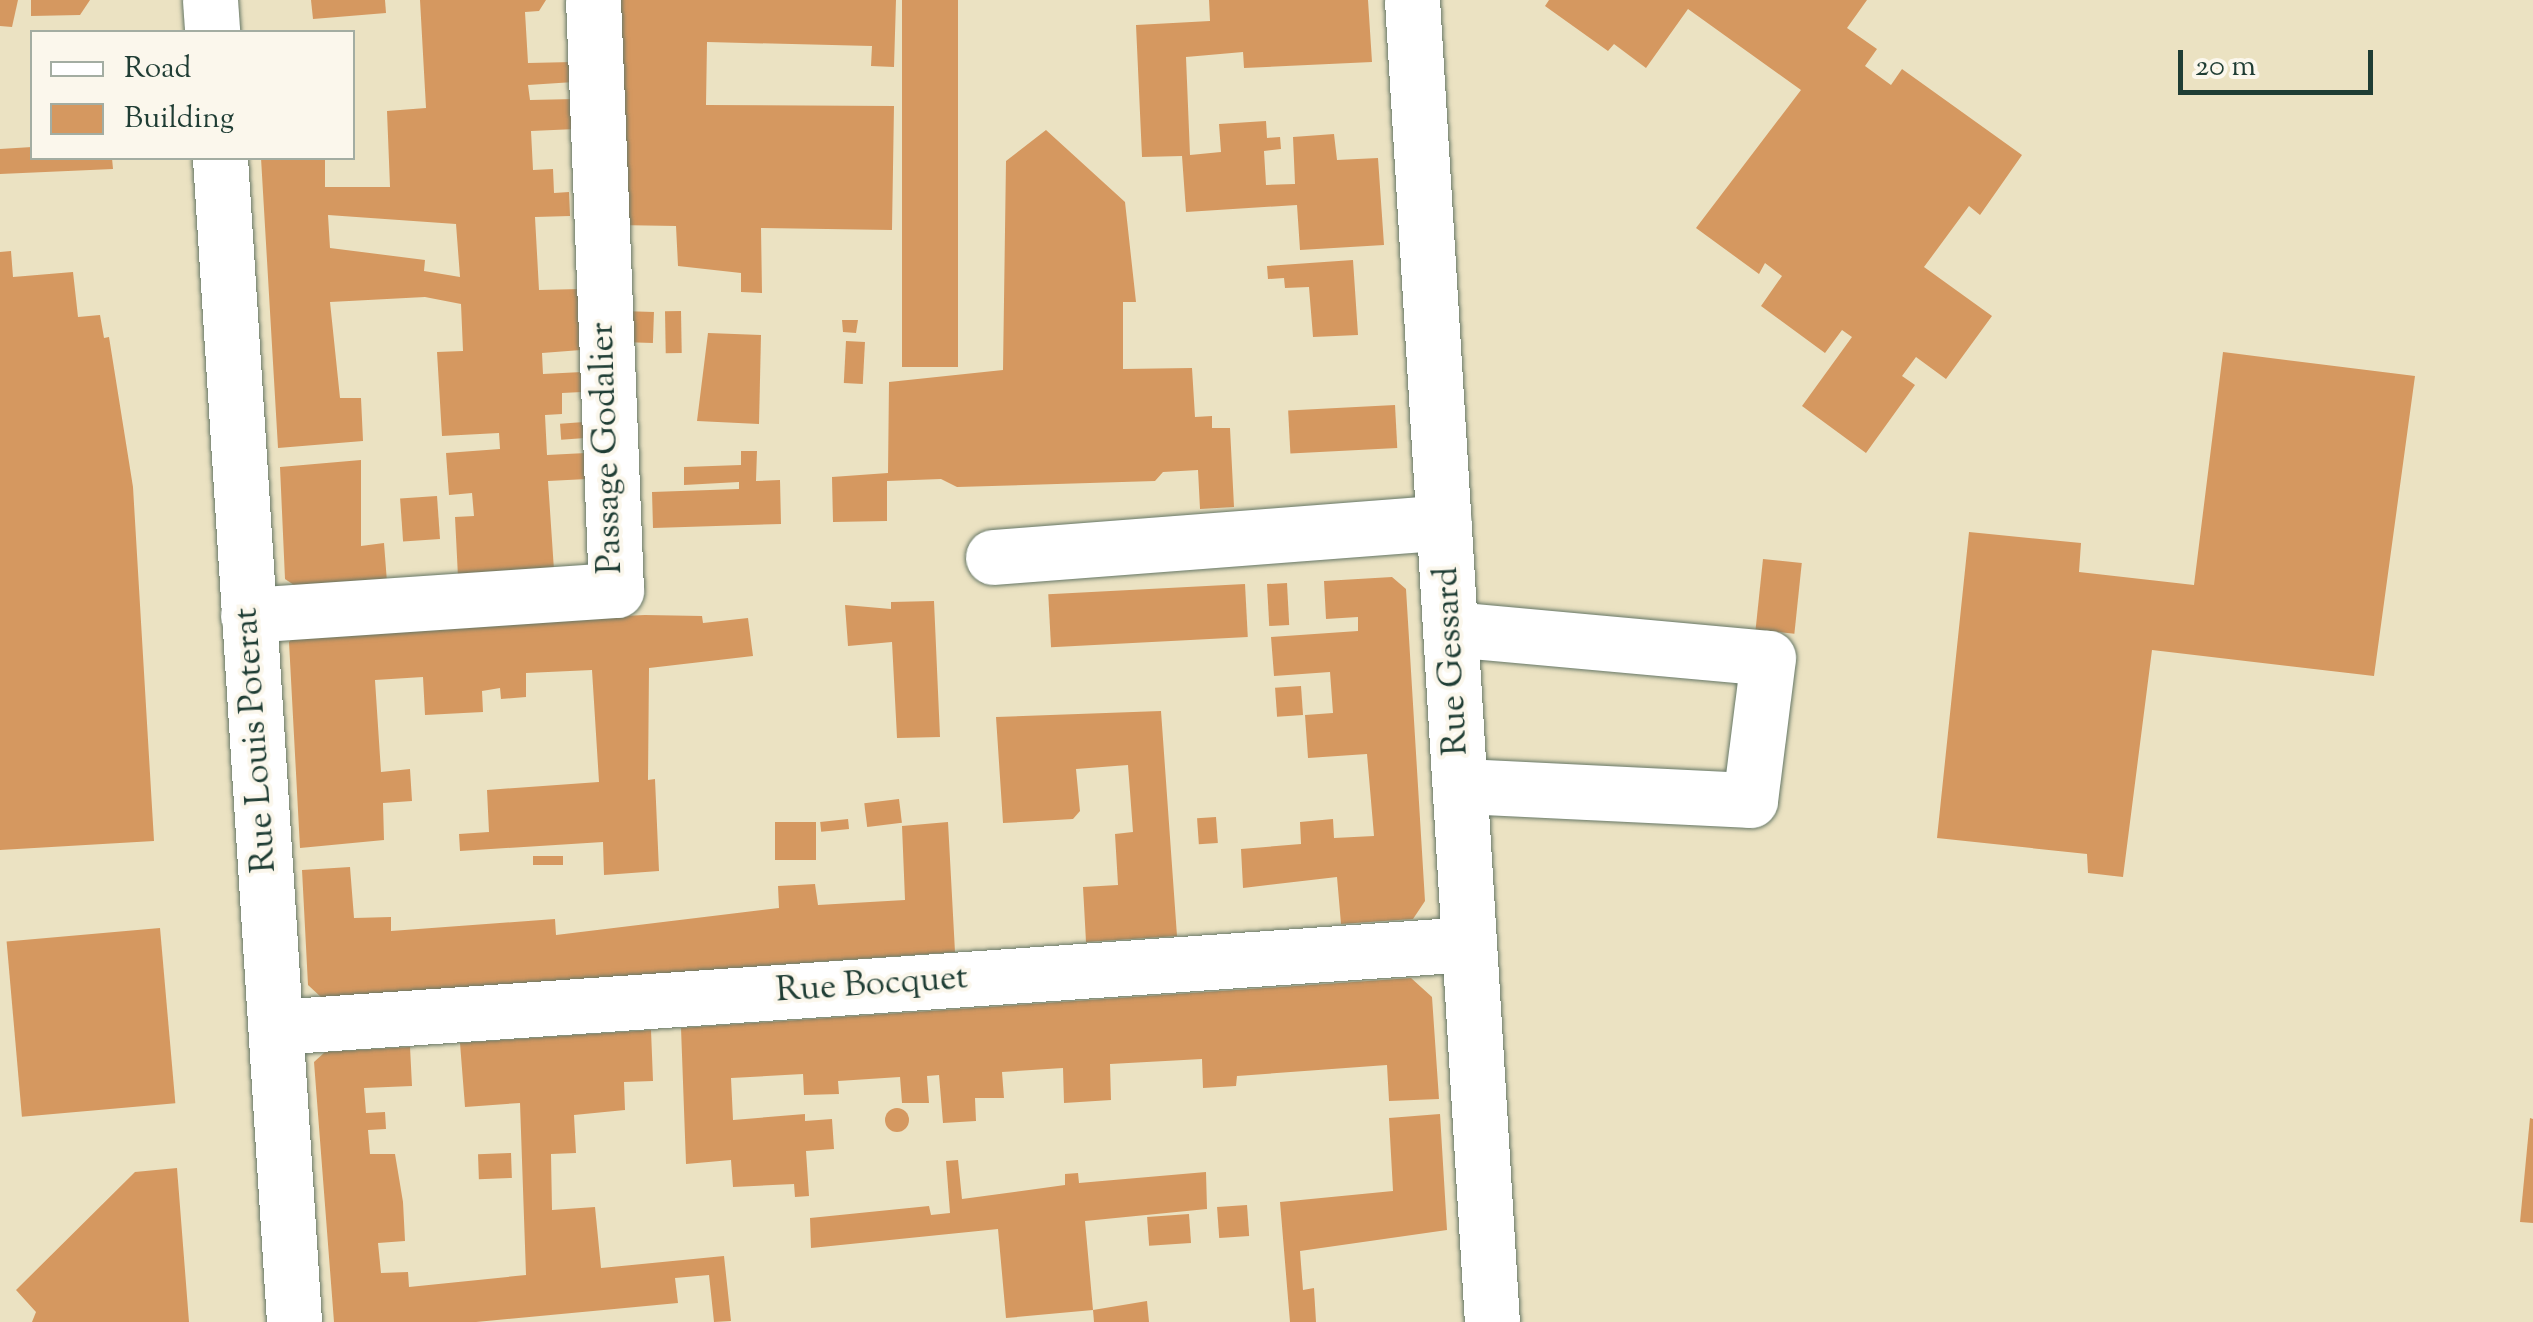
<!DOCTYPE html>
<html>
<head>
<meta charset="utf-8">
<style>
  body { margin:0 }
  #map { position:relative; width:2533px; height:1322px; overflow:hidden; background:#ebe2c2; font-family:"Sorts Mill Goudy",serif }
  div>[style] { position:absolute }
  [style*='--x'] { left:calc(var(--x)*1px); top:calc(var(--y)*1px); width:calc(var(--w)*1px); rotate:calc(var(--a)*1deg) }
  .building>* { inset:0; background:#d59860; transform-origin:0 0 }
  .round { border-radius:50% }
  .roads { filter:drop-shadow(0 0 2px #676) drop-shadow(0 0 2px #676) }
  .minor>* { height:55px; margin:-27.5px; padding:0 27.5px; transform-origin:27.5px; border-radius:27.5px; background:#fff }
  span { translate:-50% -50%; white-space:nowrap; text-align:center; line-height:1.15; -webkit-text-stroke:8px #fbf7ec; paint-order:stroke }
  .street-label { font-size:35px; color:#1f3d34 }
  .legend { position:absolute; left:30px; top:30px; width:325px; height:130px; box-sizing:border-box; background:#fbf7ec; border:2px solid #a3ada2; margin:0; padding:12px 18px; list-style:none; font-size:30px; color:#1f3d34 }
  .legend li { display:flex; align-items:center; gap:20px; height:50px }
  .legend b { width:50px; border:2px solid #a3ada2 }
  .scale { position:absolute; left:2178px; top:50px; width:195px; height:45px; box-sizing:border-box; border:5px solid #1f3d34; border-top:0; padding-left:12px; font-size:30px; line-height:35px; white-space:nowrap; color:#1f3d34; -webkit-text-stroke:8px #fbf7ec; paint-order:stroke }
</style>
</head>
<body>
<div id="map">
  <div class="building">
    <div style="clip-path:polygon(0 0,18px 0,12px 27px,0 26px)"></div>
    <div style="clip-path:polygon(31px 0,90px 0,80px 15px,31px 16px)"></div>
    <div style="clip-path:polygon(311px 0,385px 0,386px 13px,313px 19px)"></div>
    <div style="clip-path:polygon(evenodd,420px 0,546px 0,539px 11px,525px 12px,528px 63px,573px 62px,574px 82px,528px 85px,530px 100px,575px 99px,576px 129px,531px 131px,533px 170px,553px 169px,554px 193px,569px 192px,570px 216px,535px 217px,539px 290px,580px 289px,581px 350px,542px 353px,543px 374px,582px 372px,582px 392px,562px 393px,562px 414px,545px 415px,547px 455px,586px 453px,587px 479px,548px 481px,554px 570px,458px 577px,455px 517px,474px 516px,472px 493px,449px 495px,446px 453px,500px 449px,499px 433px,442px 436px,437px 352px,463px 351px,461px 304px,425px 297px,330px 302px,340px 398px,361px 398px,363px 441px,278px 448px,261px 158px,325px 158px,325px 187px,390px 187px,387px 111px,426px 108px,420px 0,328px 215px,456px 224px,460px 277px,424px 271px,425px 260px,330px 248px,328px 215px)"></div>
    <div style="clip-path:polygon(616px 0,896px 0,894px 67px,871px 66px,872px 46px,707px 42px,706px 105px,894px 106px,892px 230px,761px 228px,762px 293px,741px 292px,741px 273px,678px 266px,676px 226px,617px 225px)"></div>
    <div style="left:902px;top:0;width:56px;height:367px"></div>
    <div style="clip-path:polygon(1209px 0,1368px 0,1372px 62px,1244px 68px,1243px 52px,1186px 57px,1190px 155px,1221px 152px,1219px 124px,1266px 121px,1267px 138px,1280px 137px,1281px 149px,1264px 151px,1266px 185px,1295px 184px,1293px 137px,1334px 134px,1337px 160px,1378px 158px,1384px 245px,1300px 250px,1297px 205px,1186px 212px,1182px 156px,1142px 157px,1136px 25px,1210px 21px)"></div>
    <div style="clip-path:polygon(1549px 0,1867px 0,1847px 28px,1877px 49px,1865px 66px,1891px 85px,1902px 69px,2022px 155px,1980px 215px,1969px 206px,1924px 267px,1992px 316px,1946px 379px,1916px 357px,1902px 376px,1915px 385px,1866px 453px,1802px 406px,1852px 337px,1842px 330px,1825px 353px,1761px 306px,1782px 276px,1765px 263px,1759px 274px,1696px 228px,1801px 90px,1688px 9px,1646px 68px,1614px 44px,1608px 51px,1545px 6px)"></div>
    <div style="clip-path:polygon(1046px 130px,1125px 202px,1136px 302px,1123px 302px,1123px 369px,1192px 368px,1195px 417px,1212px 416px,1212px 428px,1230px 428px,1234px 507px,1200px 509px,1198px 470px,1163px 472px,1155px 481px,957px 487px,941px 479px,887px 481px,887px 521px,833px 522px,832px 477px,888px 473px,889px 382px,1003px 370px,1006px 161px)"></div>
    <div style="clip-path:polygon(32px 147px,32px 158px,112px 158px,113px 169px,0 174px,0 149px)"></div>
    <div style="clip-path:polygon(11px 251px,13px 277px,73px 272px,78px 317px,100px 315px,104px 338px,109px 337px,133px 487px,154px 841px,0 850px,0 252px)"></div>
    <div style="clip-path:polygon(1353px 260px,1358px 335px,1313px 337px,1309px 287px,1285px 288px,1284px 278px,1268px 279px,1267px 266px)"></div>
    <div style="left:622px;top:311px;width:32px;height:31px;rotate:2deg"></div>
    <div style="left:681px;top:311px;width:42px;height:16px;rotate:89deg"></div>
    <div style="clip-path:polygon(842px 320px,858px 320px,856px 333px,843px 332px)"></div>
    <div style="clip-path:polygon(708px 333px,761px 335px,759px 424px,697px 421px)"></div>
    <div style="left:846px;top:341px;width:19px;height:42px;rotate:3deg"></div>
    <div style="clip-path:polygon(2223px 352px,2415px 376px,2374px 676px,2152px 650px,2123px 877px,2088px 873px,2087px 854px,1937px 838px,1969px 532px,2081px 543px,2079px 572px,2194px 585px)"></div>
    <div style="left:1395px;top:405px;width:43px;height:107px;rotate:87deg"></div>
    <div style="left:584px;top:422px;width:16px;height:24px;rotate:86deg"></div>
    <div style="clip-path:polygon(741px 451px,757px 451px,756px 481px,780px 480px,781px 524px,653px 528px,652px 492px,739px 489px,739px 482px,684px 485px,684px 467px,741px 465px)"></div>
    <div style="clip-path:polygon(361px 460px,361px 546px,384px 543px,387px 582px,300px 589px,285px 579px,280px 467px)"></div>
    <div style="left:437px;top:496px;width:43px;height:37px;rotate:86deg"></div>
    <div style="left:1763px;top:559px;width:39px;height:71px;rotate:6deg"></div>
    <div style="clip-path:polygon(1392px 577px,1406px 589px,1425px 901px,1413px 919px,1341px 924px,1337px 877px,1243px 888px,1241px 849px,1301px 844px,1300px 822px,1333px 819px,1334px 838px,1374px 836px,1367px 754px,1308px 758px,1305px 715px,1333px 713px,1330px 672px,1274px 676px,1271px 637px,1358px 631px,1358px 617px,1326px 619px,1324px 581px)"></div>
    <div style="left:1287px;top:583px;width:42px;height:20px;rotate:87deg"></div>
    <div style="left:1245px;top:584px;width:53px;height:197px;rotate:87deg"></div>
    <div style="clip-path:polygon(934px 601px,940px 737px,897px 738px,892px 642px,848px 646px,845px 605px,891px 609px,891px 602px)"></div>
    <div style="clip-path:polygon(645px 615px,702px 616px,703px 623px,748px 618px,753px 656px,649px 668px,648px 780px,655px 779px,659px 871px,604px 875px,603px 842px,460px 851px,459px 834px,489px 832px,487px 790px,599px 782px,592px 670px,526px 673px,526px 697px,501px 699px,500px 688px,482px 691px,483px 712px,425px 715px,423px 677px,375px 680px,381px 772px,410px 769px,412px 801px,383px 803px,384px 840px,300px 848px,289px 642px,299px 630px)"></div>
    <div style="left:1301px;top:686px;width:29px;height:26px;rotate:86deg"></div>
    <div style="clip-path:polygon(1161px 711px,1177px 936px,1086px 942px,1083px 887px,1118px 885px,1115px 834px,1133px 832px,1128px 765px,1076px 769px,1080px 811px,1073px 819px,1003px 823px,996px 717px)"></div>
    <div style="left:899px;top:799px;width:24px;height:35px;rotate:83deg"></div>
    <div style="left:1216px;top:817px;width:26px;height:19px;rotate:86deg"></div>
    <div style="left:848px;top:819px;width:10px;height:28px;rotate:84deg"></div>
    <div style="left:816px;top:822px;width:38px;height:41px;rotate:90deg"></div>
    <div style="clip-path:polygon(948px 822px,955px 952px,322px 998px,308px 985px,302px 870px,350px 867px,354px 918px,391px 917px,391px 931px,555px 919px,556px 935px,779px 908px,778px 886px,815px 884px,818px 905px,905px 900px,902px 826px)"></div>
    <div style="left:563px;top:856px;width:9px;height:30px;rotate:90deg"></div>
    <div style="left:160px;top:928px;width:176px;height:154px;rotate:85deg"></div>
    <div style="clip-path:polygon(1411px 978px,1432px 997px,1439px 1099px,1389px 1101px,1387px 1065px,1237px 1076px,1236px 1086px,1203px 1088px,1202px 1059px,1110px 1064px,1111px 1100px,1064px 1103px,1063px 1068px,1002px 1072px,1004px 1098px,975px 1098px,976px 1121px,943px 1123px,939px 1075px,927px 1076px,929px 1103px,902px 1103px,900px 1077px,838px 1081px,839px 1094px,804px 1095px,803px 1074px,731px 1078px,733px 1120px,805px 1114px,805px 1121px,832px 1119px,834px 1149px,806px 1151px,809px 1196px,795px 1197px,794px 1184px,733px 1187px,731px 1160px,686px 1164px,681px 1028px)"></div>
    <div style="clip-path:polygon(651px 1030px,653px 1081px,624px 1082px,625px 1110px,574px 1115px,576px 1153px,551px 1154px,552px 1210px,595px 1207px,601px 1268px,724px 1256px,731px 1321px,714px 1322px,709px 1275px,675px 1278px,678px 1303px,476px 1322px,334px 1322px,314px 1062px,325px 1052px,410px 1047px,412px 1086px,364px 1088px,366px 1113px,385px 1112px,386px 1129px,368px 1130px,370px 1154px,395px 1154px,403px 1202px,405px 1241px,378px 1243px,381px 1273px,408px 1272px,409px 1287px,526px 1275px,520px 1103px,465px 1107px,460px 1043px)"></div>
    <div class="round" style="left:885px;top:1108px;width:24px;height:24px"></div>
    <div style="clip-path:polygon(1440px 1114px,1447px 1230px,1300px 1251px,1303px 1290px,1314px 1288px,1316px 1322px,1290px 1322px,1280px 1202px,1393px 1191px,1389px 1118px)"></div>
    <div style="clip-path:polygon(2530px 1118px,2533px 1119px,2533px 1223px,2520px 1222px)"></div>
    <div style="left:511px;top:1153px;width:25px;height:33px;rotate:88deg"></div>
    <div style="clip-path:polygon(958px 1160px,962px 1199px,1065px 1185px,1065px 1174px,1078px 1173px,1079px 1183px,1206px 1172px,1207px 1209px,1085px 1221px,1093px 1310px,1006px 1318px,998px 1229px,811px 1248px,810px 1218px,929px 1206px,931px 1215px,950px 1213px,946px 1161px)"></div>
    <div style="clip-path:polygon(177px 1168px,189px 1322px,32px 1322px,36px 1312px,16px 1290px,135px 1172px)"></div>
    <div style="left:1247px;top:1205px;width:31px;height:30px;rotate:86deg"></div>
    <div style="left:1189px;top:1214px;width:29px;height:42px;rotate:86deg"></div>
    <div style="clip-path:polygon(1147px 1301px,1149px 1322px,1094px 1322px,1093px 1310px)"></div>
  </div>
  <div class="roads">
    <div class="minor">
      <div style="--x:210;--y:0;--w:32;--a:86"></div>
      <div style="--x:1412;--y:0;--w:1324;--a:86.54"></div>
      <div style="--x:220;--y:158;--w:1166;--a:86.36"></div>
      <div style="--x:993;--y:557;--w:452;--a:-4.4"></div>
      <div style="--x:248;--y:615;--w:369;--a:-3.9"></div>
      <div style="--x:616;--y:590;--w:590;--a:-92.23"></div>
      <div style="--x:1451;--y:629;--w:318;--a:5.2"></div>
      <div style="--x:1768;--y:658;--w:143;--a:97.2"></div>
      <div style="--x:1750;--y:800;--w:290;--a:-177.2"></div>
      <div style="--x:276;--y:1027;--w:1196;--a:-3.98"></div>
    </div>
  </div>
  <div class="street-label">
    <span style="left:608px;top:448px;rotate:-92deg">Passage Godalier</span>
    <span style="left:1453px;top:661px;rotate:-93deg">Rue Gessard</span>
    <span style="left:257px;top:740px;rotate:-94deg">Rue Louis Poterat</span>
    <span style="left:872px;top:986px;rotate:-4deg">Rue Bocquet</span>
  </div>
  <ul class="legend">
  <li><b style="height:12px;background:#fff"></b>Road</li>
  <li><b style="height:28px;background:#d59860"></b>Building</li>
  </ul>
  <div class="scale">20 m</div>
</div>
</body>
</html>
